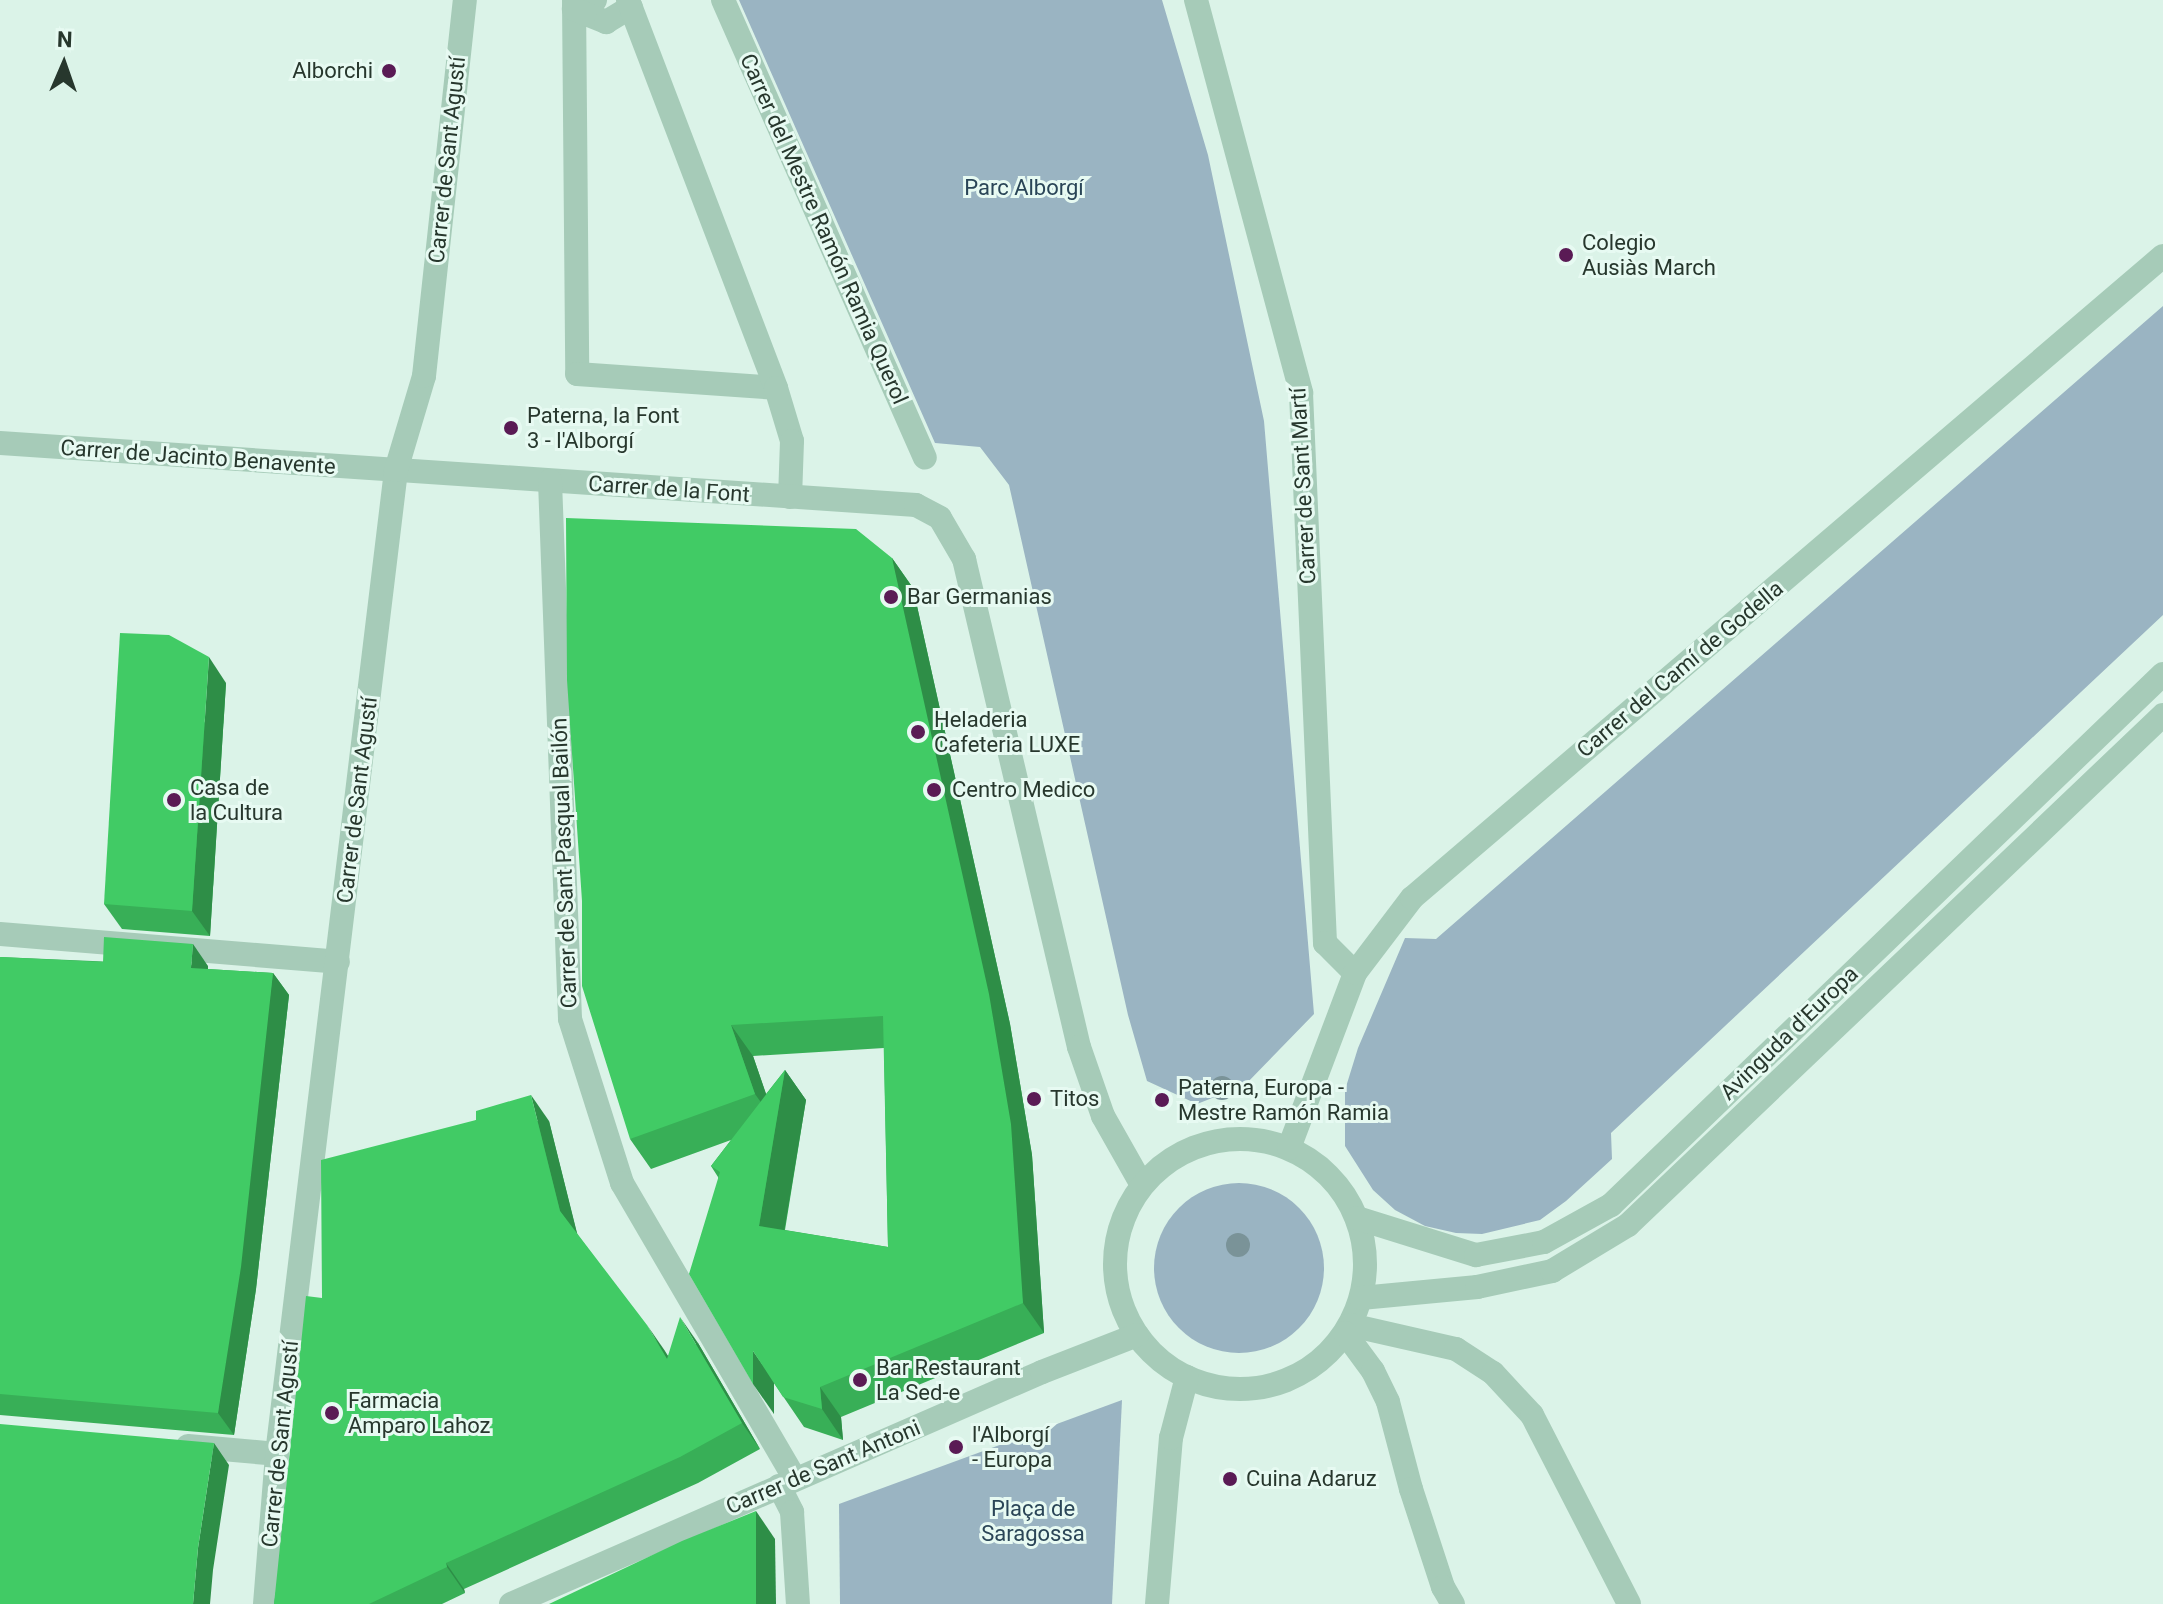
<!DOCTYPE html>
<html>
<head>
<meta charset="utf-8">
<style>
  body { margin:0 }
  #map { position:relative; width:2163px; height:1604px; overflow:hidden; background:#dbf3e8; font-family:Roboto,sans-serif }
  div>[style] { position:absolute }
  [style*='--x'] { left:calc(var(--x)*1px); top:calc(var(--y)*1px); width:calc(var(--w)*1px); rotate:calc(var(--a)*1deg) }
  .green>* { inset:0; background:#9ab4c2 }
  .round { border-radius:50% }
  .minor>* { height:24px; margin:-12px; padding:0 12px; transform-origin:12px; border-radius:12px; background:#a6cbb8 }
  .minor>.ring { margin:-12px; padding:0; box-sizing:content-box; background:none; border:24px solid #a6cbb8; border-radius:50% }
  .trees>* { width:24px; height:24px; margin:-12px; border-radius:50%; background:#7a9398 }
  .wall>* { inset:0; background:#38af57 }
  .shaded-wall>* { inset:0; background:#2e8e47 }
  .building>* { inset:0; background:#41cb65 }
  .dots>* { width:22px; height:22px; translate:-50% -50%; box-sizing:border-box; border:4px solid #e7faf2; border-radius:50% }
  span { translate:-50% -50%; white-space:nowrap; text-align:center; line-height:1.15; -webkit-text-stroke:6px #e7faf2; paint-order:stroke }
  .poi-label { font-size:22px; color:#27372d }
  .right { translate:-100% -50%; text-align:right }
  .left { translate:0 -50%; text-align:left }
  .street-label { font-size:22px; color:#27372d }
  .park-label { font-size:22px; color:#2a4557 }
  .north { position:absolute; left:24px; top:24px; width:80px; height:80px; -webkit-text-stroke:6px #e7faf2; paint-order:stroke; rotate:2deg; font-size:22px; font-weight:700; line-height:32px; text-align:center; color:#27372d }
  .north::after { content:''; display:block; margin:auto; width:28px; height:36px; background:#27372d; clip-path:polygon(50% 0,100% 100%,50% 72%,0 100%) }
</style>
</head>
<body>
<div id="map">
  <div class="green">
    <div style="clip-path:polygon(739px 0,1162px 0,1208px 155px,1264px 421px,1314px 1014px,1245px 1085px,1197px 1104px,1147px 1081px,1128px 1015px,1009px 485px,980px 447px,935px 443px)"></div>
    <div style="clip-path:polygon(2163px 306px,2163px 615px,1611px 1133px,1612px 1159px,1566px 1201px,1540px 1220px,1482px 1234px,1456px 1233px,1425px 1226px,1395px 1210px,1373px 1190px,1345px 1146px,1345px 1090px,1358px 1048px,1405px 938px,1436px 939px)"></div>
    <div class="round" style="left:1154px;top:1183px;width:170px;height:170px"></div>
    <div style="clip-path:polygon(1122px 1400px,1112px 1604px,840px 1604px,839px 1504px)"></div>
  </div>
  <div class="minor">
    <div style="--x:574;--y:0;--w:374;--a:89.5"></div>
    <div style="--x:577;--y:374;--w:199;--a:4"></div>
    <div style="--x:595;--y:0;--w:23;--a:157"></div>
    <div style="--x:574;--y:9;--w:35;--a:22"></div>
    <div style="--x:606;--y:22;--w:29;--a:-31"></div>
    <div style="--x:628;--y:0;--w:415;--a:69.1"></div>
    <div style="--x:776;--y:388;--w:55;--a:73.2"></div>
    <div style="--x:792;--y:441;--w:56;--a:92"></div>
    <div style="--x:723;--y:0;--w:500;--a:66.2"></div>
    <div style="--x:1196;--y:0;--w:407;--a:75"></div>
    <div style="--x:1301;--y:393;--w:551;--a:87.5"></div>
    <div style="--x:1325;--y:943;--w:42;--a:45"></div>
    <div style="--x:0;--y:443;--w:918;--a:3.87"></div>
    <div style="--x:916;--y:505;--w:27;--a:28"></div>
    <div style="--x:940;--y:518;--w:48;--a:59.7"></div>
    <div style="--x:964;--y:559;--w:501;--a:76.74"></div>
    <div style="--x:1079;--y:1047;--w:73;--a:70.8"></div>
    <div style="--x:1103;--y:1116;--w:79;--a:60.5"></div>
    <div style="--x:550;--y:481;--w:538;--a:87.87"></div>
    <div style="--x:570;--y:1019;--w:172;--a:72.4"></div>
    <div style="--x:622;--y:1183;--w:343;--a:59.7"></div>
    <div style="--x:0;--y:934;--w:339;--a:4.7"></div>
    <div class="ring" style="left:1115px;top:1139px;width:226px;height:226px"></div>
    <div style="--x:1289;--y:1148;--w:187;--a:-69.3"></div>
    <div style="--x:1355;--y:973;--w:94;--a:-52.8"></div>
    <div style="--x:1412;--y:898;--w:988;--a:-40.53"></div>
    <div style="--x:1357;--y:1218;--w:125;--a:17.3"></div>
    <div style="--x:1476;--y:1255;--w:69;--a:-10.8"></div>
    <div style="--x:1544;--y:1242;--w:77;--a:-28.9"></div>
    <div style="--x:1611;--y:1205;--w:766;--a:-43.89"></div>
    <div style="--x:1361;--y:1298;--w:117;--a:-5.4"></div>
    <div style="--x:1477;--y:1287;--w:77;--a:-12"></div>
    <div style="--x:1552;--y:1271;--w:89;--a:-31.2"></div>
    <div style="--x:1628;--y:1225;--w:739;--a:-43.63"></div>
    <div style="--x:1350;--y:1325;--w:109;--a:12.8"></div>
    <div style="--x:1456;--y:1349;--w:44;--a:33"></div>
    <div style="--x:1493;--y:1373;--w:57;--a:47.1"></div>
    <div style="--x:1532;--y:1415;--w:212;--a:62.8"></div>
    <div style="--x:1345;--y:1333;--w:47;--a:53.6"></div>
    <div style="--x:1373;--y:1371;--w:34;--a:64"></div>
    <div style="--x:1388;--y:1402;--w:90;--a:75.2"></div>
    <div style="--x:1411;--y:1489;--w:103;--a:71.9"></div>
    <div style="--x:1443;--y:1587;--w:20;--a:60"></div>
    <div style="--x:188;--y:1446;--w:89;--a:5.1"></div>
    <div style="--x:779;--y:1486;--w:29;--a:63"></div>
    <div style="--x:792;--y:1512;--w:92;--a:86.3"></div>
    <div style="--x:265;--y:1604;--w:150;--a:-85.4"></div>
    <div style="--x:277;--y:1454;--w:991;--a:-83.1"></div>
    <div style="--x:396;--y:470;--w:98;--a:-73.4"></div>
    <div style="--x:424;--y:376;--w:378;--a:-83.8"></div>
    <div style="--x:511;--y:1604;--w:579;--a:-23.6"></div>
    <div style="--x:1042;--y:1372;--w:102;--a:-21.3"></div>
    <div style="--x:1157;--y:1604;--w:167;--a:-85.2"></div>
    <div style="--x:1171;--y:1438;--w:63;--a:-75.3"></div>
  </div>
  <div class="trees">
    <div style="left:1222px;top:1088px"></div>
    <div style="left:1238px;top:1245px"></div>
  </div>
  <div class="wall">
    <div style="clip-path:polygon(evenodd,892px 558px,913px 588px,1010px 1024px,1032px 1155px,1044px 1333px,841px 1417px,843px 1440px,804px 1427px,774px 1383px,774px 1414px,718px 1177px,711px 1166px,731px 1140px,651px 1169px,630px 1139px,892px 558px,884px 1048px,888px 1247px,785px 1230px,806px 1100px,785px 1070px,766px 1094px,753px 1056px,884px 1048px)"></div>
    <div style="clip-path:polygon(226px 683px,210px 936px,122px 929px,104px 904px)"></div>
    <div style="clip-path:polygon(0 957px,208px 966px,208px 969px,273px 973px,289px 995px,256px 1289px,234px 1435px,0 1415px)"></div>
    <div style="clip-path:polygon(476px 1120px,549px 1121px,577px 1234px,668px 1356px,698px 1343px,760px 1449px,698px 1483px,464px 1589px,465px 1593px,442px 1604px,274px 1604px,322px 1298px)"></div>
  </div>
  <div class="shaded-wall">
    <div style="clip-path:polygon(892px 558px,913px 588px,1010px 1024px,1032px 1155px,1044px 1333px,1023px 1303px)"></div>
    <div style="clip-path:polygon(209px 657px,226px 683px,210px 936px,192px 911px)"></div>
    <div style="clip-path:polygon(193px 944px,208px 966px,207px 990px,191px 968px)"></div>
    <div style="clip-path:polygon(273px 973px,289px 995px,256px 1289px,234px 1435px,218px 1413px)"></div>
    <div style="clip-path:polygon(731px 1025px,753px 1056px,776px 1123px,785px 1070px,806px 1100px,780px 1256px,759px 1226px,776px 1123px,755px 1094px)"></div>
    <div style="clip-path:polygon(531px 1095px,549px 1121px,578px 1237px,560px 1211px)"></div>
    <div style="clip-path:polygon(680px 1317px,698px 1343px,760px 1449px,742px 1423px)"></div>
    <div style="clip-path:polygon(647px 1325px,665px 1351px,685px 1385px,667px 1359px)"></div>
    <div style="clip-path:polygon(753px 1351px,774px 1381px,774px 1414px,753px 1384px)"></div>
    <div style="clip-path:polygon(820px 1387px,841px 1417px,843px 1440px,822px 1409px)"></div>
    <div style="clip-path:polygon(214px 1443px,229px 1465px,213px 1570px,210px 1604px,193px 1604px,198px 1548px)"></div>
    <div style="clip-path:polygon(756px 1511px,775px 1539px,776px 1604px,756px 1604px)"></div>
    <div style="clip-path:polygon(446px 1563px,464px 1589px,465px 1593px,447px 1567px)"></div>
  </div>
  <div class="building">
    <div style="clip-path:polygon(566px 518px,856px 529px,892px 558px,989px 994px,1011px 1124px,1023px 1303px,820px 1387px,822px 1409px,783px 1397px,753px 1351px,753px 1384px,689px 1274px,720px 1172px,711px 1166px,785px 1070px,759px 1226px,888px 1247px,883px 1016px,731px 1025px,755px 1094px,630px 1139px,582px 986px,582px 901px,567px 680px)"></div>
    <div style="clip-path:polygon(120px 633px,169px 635px,209px 657px,192px 911px,104px 904px)"></div>
    <div style="clip-path:polygon(104px 937px,193px 944px,191px 968px,273px 973px,241px 1267px,218px 1413px,0 1394px,0 957px,103px 962px)"></div>
    <div style="clip-path:polygon(531px 1095px,560px 1211px,647px 1325px,667px 1359px,680px 1317px,742px 1423px,680px 1457px,446px 1563px,447px 1567px,369px 1604px,274px 1604px,306px 1296px,322px 1298px,321px 1160px,476px 1120px,476px 1111px)"></div>
    <div style="clip-path:polygon(0 1424px,214px 1443px,198px 1548px,193px 1604px,0 1604px)"></div>
    <div style="clip-path:polygon(756px 1511px,756px 1604px,549px 1604px,682px 1541px)"></div>
  </div>
  <div class="dots">
    <div style="left:389px;top:71px;background:#5a1b55"></div>
    <div style="left:1566px;top:255px;background:#5a1b55"></div>
    <div style="left:511px;top:428px;background:#5a1b55"></div>
    <div style="left:891px;top:597px;background:#5a1b55"></div>
    <div style="left:918px;top:732px;background:#5a1b55"></div>
    <div style="left:934px;top:790px;background:#5a1b55"></div>
    <div style="left:174px;top:800px;background:#5a1b55"></div>
    <div style="left:1034px;top:1099px;background:#5a1b55"></div>
    <div style="left:1162px;top:1100px;background:#5a1b55"></div>
    <div style="left:860px;top:1380px;background:#5a1b55"></div>
    <div style="left:332px;top:1413px;background:#5a1b55"></div>
    <div style="left:956px;top:1447px;background:#5a1b55"></div>
    <div style="left:1230px;top:1479px;background:#5a1b55"></div>
  </div>
  <div class="poi-label">
    <span class="right" style="left:373px;top:71px">Alborchi</span>
    <span class="left" style="left:1582px;top:255px">Colegio<br>Ausiàs March</span>
    <span class="left" style="left:527px;top:428px">Paterna, la Font<br>3 - l'Alborgí</span>
    <span class="left" style="left:907px;top:597px">Bar Germanias</span>
    <span class="left" style="left:934px;top:732px">Heladeria<br>Cafeteria LUXE</span>
    <span class="left" style="left:190px;top:800px">Casa de<br>la Cultura</span>
    <span class="left" style="left:952px;top:790px">Centro Medico</span>
    <span class="left" style="left:1178px;top:1100px">Paterna, Europa -<br>Mestre Ramón Ramia</span>
    <span class="left" style="left:1050px;top:1099px">Titos</span>
    <span class="left" style="left:876px;top:1380px">Bar Restaurant<br>La Sed-e</span>
    <span class="left" style="left:348px;top:1413px">Farmacia<br>Amparo Lahoz</span>
    <span class="left" style="left:972px;top:1447px">l'Alborgí<br>- Europa</span>
    <span class="left" style="left:1246px;top:1479px">Cuina Adaruz</span>
  </div>
  <div class="street-label">
    <span style="left:447px;top:160px;rotate:-84deg">Carrer de Sant Agustí</span>
    <span style="left:824px;top:229px;rotate:66deg">Carrer del Mestre Ramón Ramia Querol</span>
    <span style="left:198px;top:457px;rotate:4deg">Carrer de Jacinto Benavente</span>
    <span style="left:1303px;top:486px;rotate:-93deg">Carrer de Sant Martí</span>
    <span style="left:669px;top:489px;rotate:4deg">Carrer de la Font</span>
    <span style="left:1680px;top:669px;rotate:-40deg">Carrer del Camí de Godella</span>
    <span style="left:357px;top:800px;rotate:-83deg">Carrer de Sant Agustí</span>
    <span style="left:564px;top:863px;rotate:-92deg">Carrer de Sant Pasqual Bailón</span>
    <span style="left:1789px;top:1033px;rotate:-44deg">Avinguda d'Europa</span>
    <span style="left:280px;top:1444px;rotate:-84deg">Carrer de Sant Agustí</span>
    <span style="left:823px;top:1467px;rotate:-23deg">Carrer de Sant Antoni</span>
  </div>
  <div class="park-label">
    <span style="left:1024px;top:188px">Parc Alborgí</span>
    <span style="left:1033px;top:1521px">Plaça de<br>Saragossa</span>
  </div>
  <div class="north">N</div>
</div>
</body>
</html>
